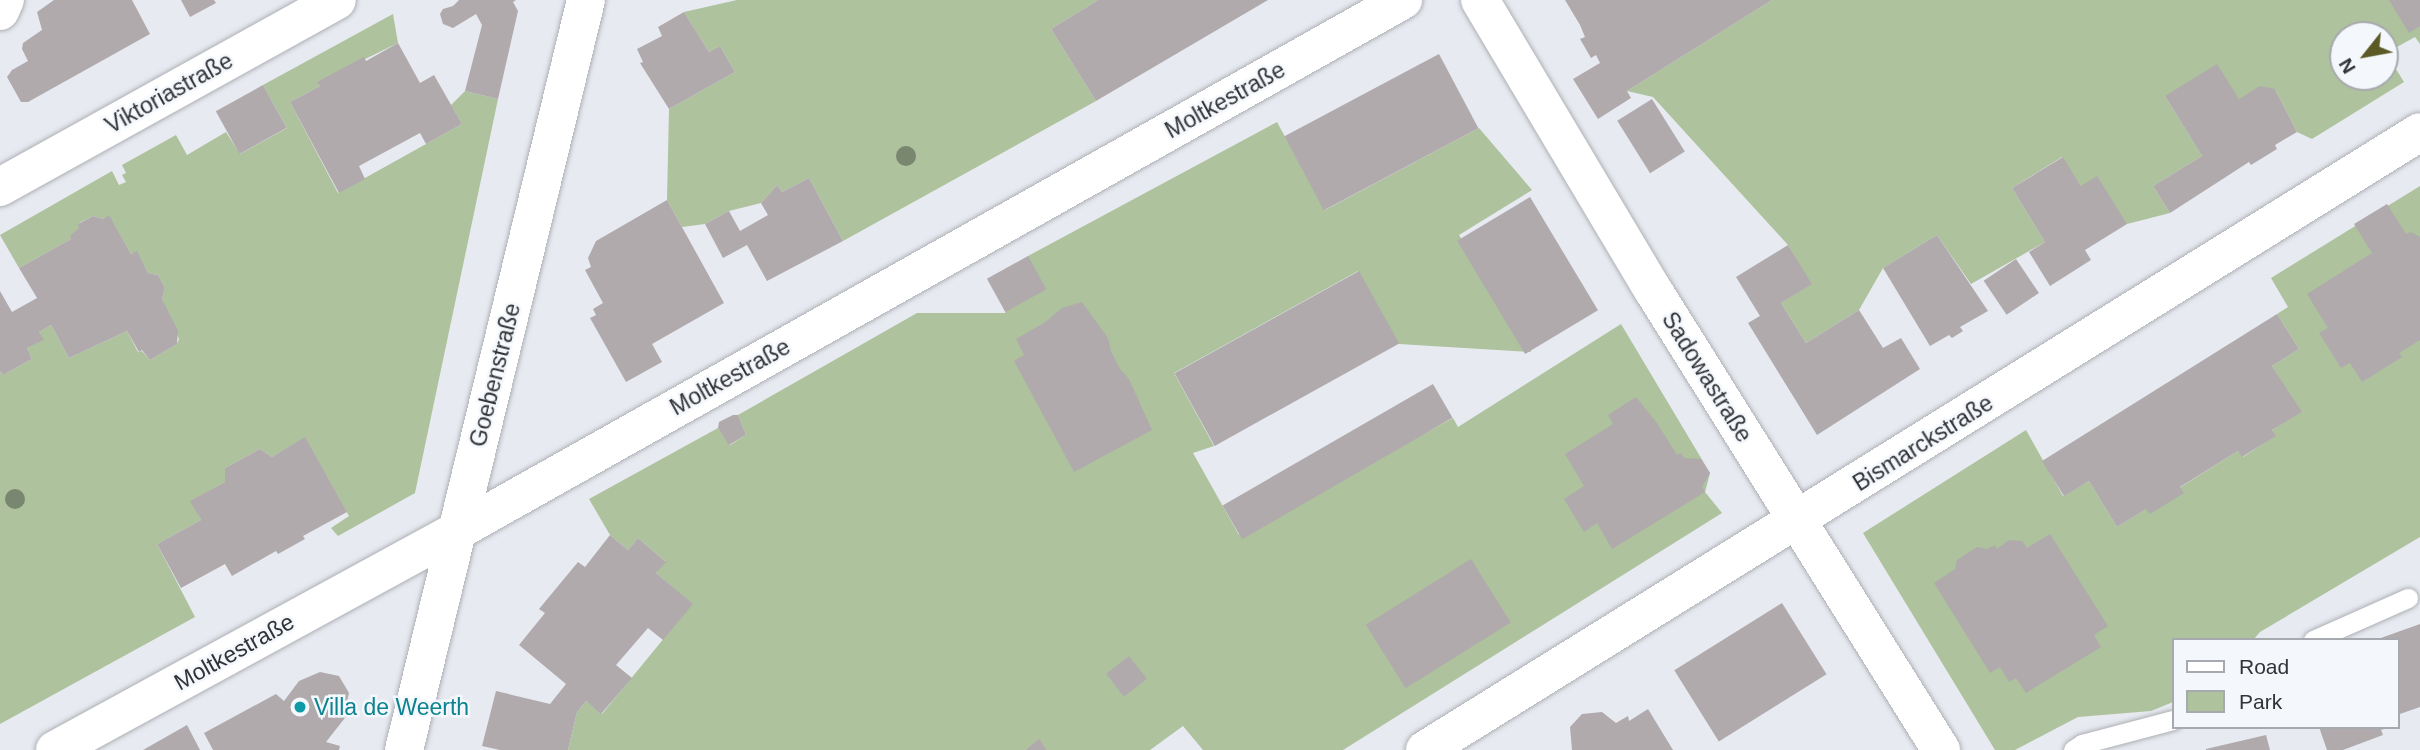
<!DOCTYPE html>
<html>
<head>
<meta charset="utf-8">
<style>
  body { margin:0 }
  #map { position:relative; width:2420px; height:750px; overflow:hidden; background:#e7eaf0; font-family:Helvetica,sans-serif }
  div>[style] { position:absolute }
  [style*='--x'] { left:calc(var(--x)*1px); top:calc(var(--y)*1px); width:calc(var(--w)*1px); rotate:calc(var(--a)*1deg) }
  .green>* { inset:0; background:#adc29d }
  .building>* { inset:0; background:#b0aaad; transform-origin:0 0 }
  .roads { filter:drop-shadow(0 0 2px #adb0b5) drop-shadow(0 0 2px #adb0b5) }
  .service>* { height:19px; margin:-9.5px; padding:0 9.5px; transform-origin:9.5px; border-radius:9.5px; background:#fff }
  .minor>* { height:38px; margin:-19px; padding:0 19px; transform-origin:19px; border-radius:19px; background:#fff }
  .trees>* { width:20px; height:20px; margin:-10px; border-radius:50%; background:#798670 }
  .dots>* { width:19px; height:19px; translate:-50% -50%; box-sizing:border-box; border:4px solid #f4f8fd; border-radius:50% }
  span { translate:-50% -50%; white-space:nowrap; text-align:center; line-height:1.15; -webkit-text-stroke:5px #f4f8fd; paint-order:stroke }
  .street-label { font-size:23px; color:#323336 }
  .culture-label { font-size:23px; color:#0d838f }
  .left { translate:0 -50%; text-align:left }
  .legend { position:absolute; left:2172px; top:638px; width:228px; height:91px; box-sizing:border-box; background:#f4f8fd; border:2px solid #a6a9ad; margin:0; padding:9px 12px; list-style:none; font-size:21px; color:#323336 }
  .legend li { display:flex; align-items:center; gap:14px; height:35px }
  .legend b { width:35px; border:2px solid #a6a9ad }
  .north { position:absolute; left:2329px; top:21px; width:70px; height:70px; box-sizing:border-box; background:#f4f8fd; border:2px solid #a6a9ad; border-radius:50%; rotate:239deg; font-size:19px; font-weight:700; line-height:28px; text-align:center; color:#323336 }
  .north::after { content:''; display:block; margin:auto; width:24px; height:32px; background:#5b5925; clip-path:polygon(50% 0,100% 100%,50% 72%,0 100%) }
</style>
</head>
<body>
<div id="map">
  <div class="green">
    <div style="clip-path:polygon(737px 0,1098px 0,1051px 29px,1096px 101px,843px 241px,809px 178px,782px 192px,777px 185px,761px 203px,729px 211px,705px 224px,682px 227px,667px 200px,669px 109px,735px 72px,720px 46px,709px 52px,684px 12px)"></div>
    <div style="clip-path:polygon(evenodd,1772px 0,2420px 0,2420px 44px,2415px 37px,2386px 53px,2404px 82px,2312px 139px,2297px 132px,2275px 89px,2239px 99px,2165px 96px,2202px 156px,2153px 186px,2170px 213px,2127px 224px,2081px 186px,2062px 157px,2012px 188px,2045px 242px,1971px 284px,1937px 235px,1883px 268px,1859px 310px,1806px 343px,1781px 303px,1811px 284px,1788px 245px,1653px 97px,1627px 91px,1772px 0,2343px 35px,2385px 35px,2385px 77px,2343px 77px,2343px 35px)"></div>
    <div style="clip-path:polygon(393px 14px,398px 43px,318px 82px,320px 86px,290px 102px,338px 193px,462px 124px,451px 105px,465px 91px,498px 99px,415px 493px,338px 536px,331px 528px,349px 516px,305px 438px,272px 457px,260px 449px,225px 468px,225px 482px,191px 501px,201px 520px,157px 544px,195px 617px,0 724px,0 371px,3px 375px,32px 359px,27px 348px,43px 340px,39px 332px,51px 325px,69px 358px,127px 331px,138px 352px,142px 351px,150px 360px,177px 344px,179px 339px,162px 299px,165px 288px,158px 275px,148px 273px,137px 252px,131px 254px,109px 216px,103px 219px,93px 216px,79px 223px,79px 228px,71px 239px,19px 268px,0 235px,112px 171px,119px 185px,126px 182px,122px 175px,126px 173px,122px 165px,176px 135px,187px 155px,226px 132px,240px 154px,287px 128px,263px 85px)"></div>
    <div style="clip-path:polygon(1277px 122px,1325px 210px,1479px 128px,1532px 190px,1459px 235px,1531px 352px,1399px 344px,1358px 271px,1174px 373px,1214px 446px,1193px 453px,1239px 535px,1453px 418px,1458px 427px,1621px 324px,1710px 473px,1705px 492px,1722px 513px,1343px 750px,1203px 750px,1183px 726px,1150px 750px,1047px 750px,1039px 740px,1025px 750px,568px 750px,577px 712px,586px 701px,602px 714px,692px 604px,656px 573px,665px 561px,638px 538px,628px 550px,610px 535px,589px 499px,718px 428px,730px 445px,746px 435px,738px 415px,917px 313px,1005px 313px,1028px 256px)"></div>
    <div style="clip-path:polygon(2420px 186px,2420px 537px,2260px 632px,2253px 640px,2173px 640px,2173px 702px,2151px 711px,2078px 717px,2015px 750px,1995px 750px,1863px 533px,2026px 430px,2063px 496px,2089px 481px,2117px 527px,2238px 451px,2243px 457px,2275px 436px,2272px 430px,2301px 412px,2272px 366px,2299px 349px,2277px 314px,2288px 307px,2271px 278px)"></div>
  </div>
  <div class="building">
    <div style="clip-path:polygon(54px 0,132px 0,150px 34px,28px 102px,21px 102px,7px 77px,12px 70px,28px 61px,22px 49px,23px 43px,42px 30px,37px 12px)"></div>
    <div style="clip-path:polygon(181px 0,214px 0,216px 3px,190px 17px)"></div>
    <div style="clip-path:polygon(459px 0,516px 0,513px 2px,518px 11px,498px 99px,465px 91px,482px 25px,476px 14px,453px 28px,443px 24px,440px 14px,443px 9px,453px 6px)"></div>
    <div style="clip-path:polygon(1098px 0,1268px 0,1096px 101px,1051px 29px)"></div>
    <div style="clip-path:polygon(1565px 0,1772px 0,1627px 91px,1631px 98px,1598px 119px,1573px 79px,1600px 63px,1596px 55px,1591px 58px,1580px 39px,1585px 37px,1580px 25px)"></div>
    <div style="clip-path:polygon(2389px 0,2420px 0,2420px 26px,2409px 33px)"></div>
    <div style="clip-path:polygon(684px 12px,709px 52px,720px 46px,735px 72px,669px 109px,640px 63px,643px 62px,637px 49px,662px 36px,658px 27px)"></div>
    <div style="clip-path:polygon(398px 43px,420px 83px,434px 75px,462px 124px,426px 144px,420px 133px,359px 166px,365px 179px,339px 193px,290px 102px,320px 86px,317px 82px,364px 57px,366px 61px)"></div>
    <div style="left:1439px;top:54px;width:84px;height:175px;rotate:62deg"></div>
    <div style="clip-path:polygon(2217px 64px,2239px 99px,2260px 86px,2275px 89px,2297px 132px,2275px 145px,2277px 149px,2251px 165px,2249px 162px,2170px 213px,2153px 186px,2202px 156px,2165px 96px)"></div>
    <div style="left:263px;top:85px;width:49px;height:54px;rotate:61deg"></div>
    <div style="left:1652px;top:99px;width:62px;height:41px;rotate:58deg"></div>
    <div style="clip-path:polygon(2063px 157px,2081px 186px,2097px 176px,2127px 224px,2085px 250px,2091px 260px,2050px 286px,2029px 252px,2045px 242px,2012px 188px)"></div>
    <div style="clip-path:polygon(809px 178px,843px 241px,767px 281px,747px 245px,723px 258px,705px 224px,729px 211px,740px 231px,768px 215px,761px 203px,777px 185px,782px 192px)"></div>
    <div style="left:1530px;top:197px;width:132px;height:85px;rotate:59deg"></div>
    <div style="clip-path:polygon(667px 200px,724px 303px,652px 344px,662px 362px,626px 382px,590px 318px,596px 315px,593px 309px,603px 303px,585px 270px,591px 267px,588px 258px,596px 241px)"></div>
    <div style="clip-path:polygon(2387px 204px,2406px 234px,2411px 232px,2420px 237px,2420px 340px,2399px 353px,2402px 357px,2362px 382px,2350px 363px,2341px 368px,2319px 333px,2328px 328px,2307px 294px,2372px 253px,2354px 224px)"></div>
    <div style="clip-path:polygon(109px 215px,131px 254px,137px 251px,148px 273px,158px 275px,165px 288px,162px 299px,178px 331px,177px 344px,150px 360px,142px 350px,139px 352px,127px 331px,69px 358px,51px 325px,39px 332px,44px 340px,27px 348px,32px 359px,3px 375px,0 371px,0 291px,12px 312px,37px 298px,19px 268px,71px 239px,70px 236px,79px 228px,78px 224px,93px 216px,103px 219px)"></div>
    <div style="clip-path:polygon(1937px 235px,1988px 311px,1960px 327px,1963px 331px,1952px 338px,1949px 335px,1930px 346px,1883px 268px)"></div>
    <div style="clip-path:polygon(1788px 245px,1812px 284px,1781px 303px,1806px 343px,1859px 310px,1883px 348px,1901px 338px,1920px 369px,1817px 435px,1748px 323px,1760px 316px,1736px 277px)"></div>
    <div style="left:1028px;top:256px;width:38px;height:47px;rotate:61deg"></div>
    <div style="left:2016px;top:259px;width:41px;height:39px;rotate:56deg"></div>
    <div style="left:1359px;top:271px;width:83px;height:211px;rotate:61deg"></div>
    <div style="clip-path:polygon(1082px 302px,1108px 338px,1111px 351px,1120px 369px,1129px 379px,1152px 430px,1074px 472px,1014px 361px,1024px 355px,1016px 339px,1044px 323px,1062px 308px)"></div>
    <div style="clip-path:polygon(2277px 314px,2299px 349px,2272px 366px,2302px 412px,2272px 430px,2276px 436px,2242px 457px,2238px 451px,2180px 487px,2184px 493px,2150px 514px,2146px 509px,2117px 527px,2089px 481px,2064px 496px,2042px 461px)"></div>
    <div style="left:1433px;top:384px;width:39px;height:243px;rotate:60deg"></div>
    <div style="clip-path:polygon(1636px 397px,1657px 423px,1677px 455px,1681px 453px,1684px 458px,1701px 459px,1710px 473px,1702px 487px,1705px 492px,1612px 549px,1597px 523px,1584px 532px,1564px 499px,1584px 486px,1565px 454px,1613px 424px,1608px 415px)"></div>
    <div style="clip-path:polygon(733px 415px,738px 415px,746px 435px,729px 445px,718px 428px,719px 422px)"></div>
    <div style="clip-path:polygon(305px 437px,347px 512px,303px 536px,305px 539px,278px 554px,276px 551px,232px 576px,225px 564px,181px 588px,157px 544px,201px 520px,190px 501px,225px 482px,225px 468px,260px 449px,272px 457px)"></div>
    <div style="clip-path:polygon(2050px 534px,2108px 626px,2094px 635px,2101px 647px,2026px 693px,2016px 678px,2009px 682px,2000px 667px,1990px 673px,1934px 583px,1955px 569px,1957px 560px,1977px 547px,1987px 549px,1995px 545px,1997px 549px,2009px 540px,2022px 541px,2027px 548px)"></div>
    <div style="clip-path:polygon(610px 535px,628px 550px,638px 538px,666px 562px,656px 573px,693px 604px,663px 640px,648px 628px,616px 665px,632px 678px,601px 714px,586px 701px,577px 712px,568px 750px,500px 750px,482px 746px,496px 691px,550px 704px,566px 684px,519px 645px,545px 613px,539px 609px,578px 562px,585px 567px)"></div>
    <div style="left:1471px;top:559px;width:75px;height:124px;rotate:58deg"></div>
    <div style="left:1782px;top:603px;width:84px;height:127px;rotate:58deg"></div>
    <div style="clip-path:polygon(2420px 624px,2420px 707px,2397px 715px,2397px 640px,2378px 639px)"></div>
    <div style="left:1129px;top:656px;width:29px;height:29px;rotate:52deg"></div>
    <div style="clip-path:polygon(320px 672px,339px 676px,349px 693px,345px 711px,348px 714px,326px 742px,340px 746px,339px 750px,213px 750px,204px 733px,276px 694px,284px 701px,299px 681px)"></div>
    <div style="clip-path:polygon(1648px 709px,1673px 750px,1572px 750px,1570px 727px,1582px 714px,1602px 712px,1616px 723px,1628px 716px,1629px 721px)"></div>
    <div style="clip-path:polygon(187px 725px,200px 750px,143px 750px)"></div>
    <div style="clip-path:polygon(2319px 727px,2387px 727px,2387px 728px,2381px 730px,2383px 735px,2343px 750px,2327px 750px)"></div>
    <div style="clip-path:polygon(2266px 735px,2270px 750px,2206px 750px,2206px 749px)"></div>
    <div style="clip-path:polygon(1039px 739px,1047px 750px,1025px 750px)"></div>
  </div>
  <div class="roads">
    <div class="service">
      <div style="--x:2313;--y:640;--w:104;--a:-23.9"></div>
      <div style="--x:2073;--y:750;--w:11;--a:-34"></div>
      <div style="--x:2082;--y:744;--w:94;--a:-14.8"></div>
    </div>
    <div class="minor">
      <div style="--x:1480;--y:0;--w:338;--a:59.2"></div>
      <div style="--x:1653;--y:290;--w:543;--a:57.95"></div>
      <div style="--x:0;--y:11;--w:12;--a:-66"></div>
      <div style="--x:0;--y:187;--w:385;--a:-29"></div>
      <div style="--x:55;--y:750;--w:458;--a:-28.6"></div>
      <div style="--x:457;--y:531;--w:1085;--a:-29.31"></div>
      <div style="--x:404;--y:750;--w:772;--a:-76.36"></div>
      <div style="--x:1425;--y:750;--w:1171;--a:-31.84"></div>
    </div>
  </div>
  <div class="trees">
    <div style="left:906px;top:156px"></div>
    <div style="left:15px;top:499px"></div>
  </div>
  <div class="dots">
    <div style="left:300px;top:707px;background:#0f9aa8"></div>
  </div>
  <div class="street-label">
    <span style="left:169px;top:93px;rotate:-29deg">Viktoriastraße</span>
    <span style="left:1225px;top:100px;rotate:-29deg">Moltkestraße</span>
    <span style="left:495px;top:375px;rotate:-76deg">Goebenstraße</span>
    <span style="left:730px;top:377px;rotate:-29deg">Moltkestraße</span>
    <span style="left:1707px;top:377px;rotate:58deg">Sadowastraße</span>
    <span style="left:1923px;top:443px;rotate:-32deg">Bismarckstraße</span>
    <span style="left:234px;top:652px;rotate:-29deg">Moltkestraße</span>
  </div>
  <div class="culture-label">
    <span class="left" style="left:314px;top:707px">Villa de Weerth</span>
  </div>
  <ul class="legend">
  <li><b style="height:9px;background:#fff"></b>Road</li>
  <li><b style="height:19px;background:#adc29d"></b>Park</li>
  </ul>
  <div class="north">N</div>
</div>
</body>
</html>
